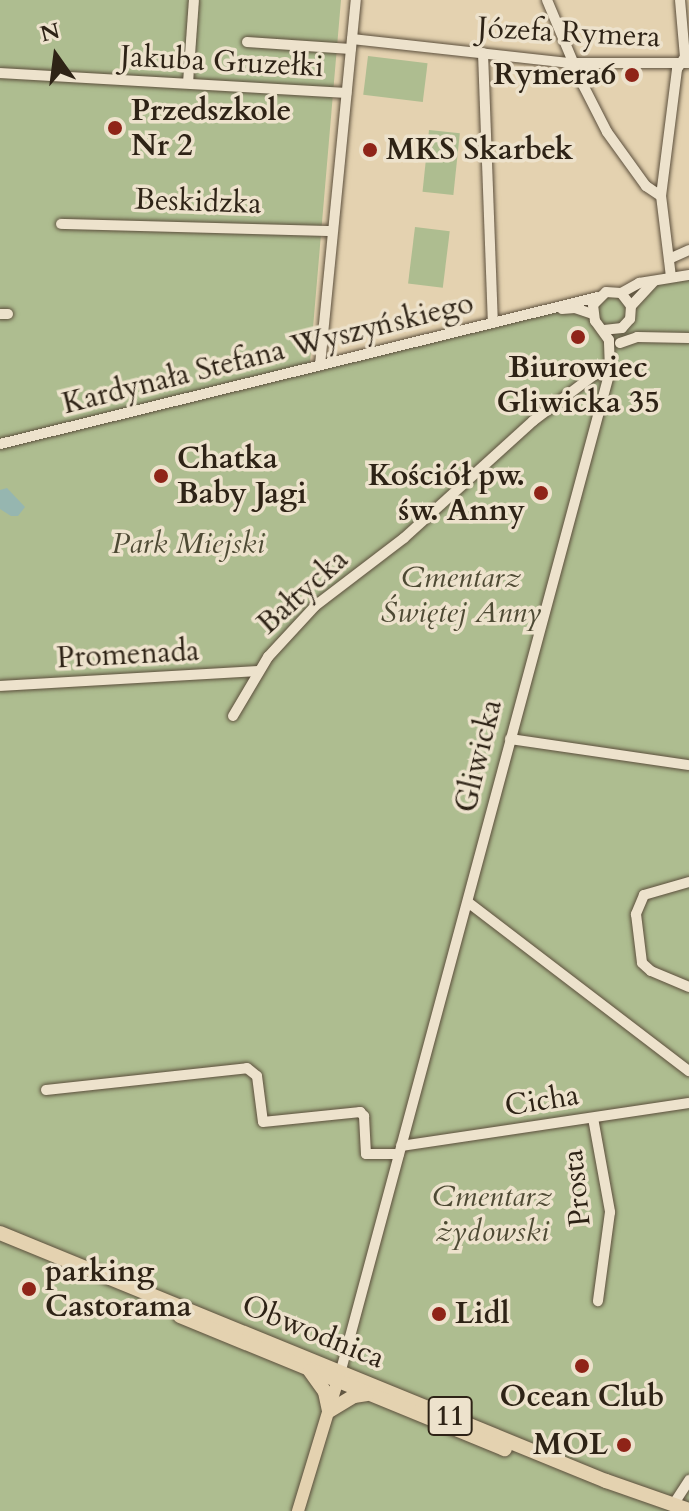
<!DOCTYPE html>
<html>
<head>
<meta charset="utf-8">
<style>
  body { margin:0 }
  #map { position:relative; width:689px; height:1511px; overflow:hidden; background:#e4d2b0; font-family:Cardo,serif }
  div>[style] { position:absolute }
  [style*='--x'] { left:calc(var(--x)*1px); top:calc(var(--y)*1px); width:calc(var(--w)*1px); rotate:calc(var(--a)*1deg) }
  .green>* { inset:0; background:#aebd90; transform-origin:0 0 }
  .water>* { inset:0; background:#96b6b0 }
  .roads { filter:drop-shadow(0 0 2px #5c4f3c) drop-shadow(0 0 2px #5c4f3c) }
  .minor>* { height:10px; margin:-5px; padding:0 5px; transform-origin:5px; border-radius:5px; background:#ede2cc }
  .major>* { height:12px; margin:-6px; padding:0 6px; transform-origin:6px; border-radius:6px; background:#e4d2b0 }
  .highway>* { height:14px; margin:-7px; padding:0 7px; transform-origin:7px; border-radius:7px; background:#e4d2b0 }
  .dots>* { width:22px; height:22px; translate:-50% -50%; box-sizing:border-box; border:4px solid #ede2cc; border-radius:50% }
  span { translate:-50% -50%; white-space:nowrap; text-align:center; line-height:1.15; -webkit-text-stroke:7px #ede2cc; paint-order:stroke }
  .shield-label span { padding:2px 6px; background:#ede2cc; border:2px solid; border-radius:6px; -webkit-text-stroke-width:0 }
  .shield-label { font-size:28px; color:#2e2316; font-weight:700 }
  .street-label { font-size:30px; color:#2e2316 }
  .poi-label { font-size:30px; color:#2e2316; font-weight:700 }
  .right { translate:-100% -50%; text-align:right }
  .left { translate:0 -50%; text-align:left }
  .park-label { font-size:30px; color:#4e4a34; font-style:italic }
  .north { position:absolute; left:16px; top:16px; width:80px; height:80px; -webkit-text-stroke:6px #ede2cc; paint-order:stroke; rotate:346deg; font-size:22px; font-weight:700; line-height:32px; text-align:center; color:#2e2316 }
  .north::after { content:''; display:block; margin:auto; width:28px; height:36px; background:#2e2316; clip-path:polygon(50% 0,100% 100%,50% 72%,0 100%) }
</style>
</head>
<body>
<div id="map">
  <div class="green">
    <div style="clip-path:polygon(0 0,341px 0,310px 363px,689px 271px,689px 1511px,0 1511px)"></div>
    <div style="left:368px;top:56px;width:60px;height:39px;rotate:7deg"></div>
    <div style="left:429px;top:130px;width:31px;height:62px;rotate:6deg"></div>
    <div style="left:415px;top:227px;width:35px;height:57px;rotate:7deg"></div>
  </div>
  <div class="water">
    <div style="clip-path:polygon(7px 488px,25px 507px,18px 516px,11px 516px,0 509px,0 490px)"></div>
  </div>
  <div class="roads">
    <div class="minor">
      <div style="--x:547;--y:0;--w:88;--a:67.2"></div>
      <div style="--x:581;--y:81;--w:57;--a:63"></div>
      <div style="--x:607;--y:132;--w:67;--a:54.2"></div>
      <div style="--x:646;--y:186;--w:18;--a:34"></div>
      <div style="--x:352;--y:39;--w:220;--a:6.3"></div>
      <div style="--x:571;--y:63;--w:118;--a:0"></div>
      <div style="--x:247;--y:42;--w:104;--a:3.9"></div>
      <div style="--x:483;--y:53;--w:270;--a:87.9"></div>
      <div style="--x:0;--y:73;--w:347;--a:3.3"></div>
      <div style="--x:188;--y:83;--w:83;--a:-85.9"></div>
      <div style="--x:61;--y:224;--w:271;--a:1.5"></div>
      <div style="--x:669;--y:259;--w:22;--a:-24"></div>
      <div style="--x:671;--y:277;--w:82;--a:-97"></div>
      <div style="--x:661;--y:196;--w:128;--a:-82.8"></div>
      <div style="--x:677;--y:69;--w:14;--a:-56"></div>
      <div style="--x:685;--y:57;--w:57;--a:-95"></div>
      <div style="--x:621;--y:293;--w:21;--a:-29"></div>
      <div style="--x:639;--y:283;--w:51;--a:-9.1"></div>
      <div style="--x:631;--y:306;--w:34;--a:-47"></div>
      <div style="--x:562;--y:309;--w:13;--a:-4"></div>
      <div style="--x:575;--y:308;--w:18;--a:19"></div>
      <div style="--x:0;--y:314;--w:8;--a:0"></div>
      <div style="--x:620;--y:343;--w:18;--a:-19"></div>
      <div style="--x:637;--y:337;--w:52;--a:1.1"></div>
      <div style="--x:320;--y:365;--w:367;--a:-84.4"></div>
      <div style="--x:0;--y:444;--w:616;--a:-13.81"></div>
      <div style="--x:0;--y:686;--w:258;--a:-3.3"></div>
      <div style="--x:233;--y:716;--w:69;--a:-59.3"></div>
      <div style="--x:268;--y:657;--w:69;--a:-47.3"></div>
      <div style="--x:315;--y:606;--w:112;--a:-37.4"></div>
      <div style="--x:404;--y:538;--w:174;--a:-42.2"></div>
      <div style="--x:533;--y:421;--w:76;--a:-37"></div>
      <div style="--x:594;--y:375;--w:16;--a:-14"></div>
      <div style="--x:510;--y:739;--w:181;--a:8.3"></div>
      <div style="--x:689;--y:882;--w:47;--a:163.9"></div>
      <div style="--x:644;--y:895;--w:21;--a:113"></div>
      <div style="--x:636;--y:914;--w:49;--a:83"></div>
      <div style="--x:642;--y:963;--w:12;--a:42"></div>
      <div style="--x:651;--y:971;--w:41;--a:22.8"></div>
      <div style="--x:469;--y:903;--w:277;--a:37.4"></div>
      <div style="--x:46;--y:1090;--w:202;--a:-6.2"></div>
      <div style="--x:247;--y:1068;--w:13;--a:39"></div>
      <div style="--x:257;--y:1076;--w:46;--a:82.6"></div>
      <div style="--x:263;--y:1122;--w:98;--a:-5.9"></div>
      <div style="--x:360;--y:1112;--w:6;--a:45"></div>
      <div style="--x:364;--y:1116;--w:38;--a:87"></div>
      <div style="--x:366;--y:1154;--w:33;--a:0"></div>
      <div style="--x:593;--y:1118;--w:96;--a:79.7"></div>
      <div style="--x:610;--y:1212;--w:90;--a:97.7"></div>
      <div style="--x:401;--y:1146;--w:291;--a:-8.5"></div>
      <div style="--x:341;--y:1370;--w:1035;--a:-74.93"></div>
      <div style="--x:610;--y:371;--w:31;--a:-92"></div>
      <div style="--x:609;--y:340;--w:24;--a:-126"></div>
      <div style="--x:595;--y:321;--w:16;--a:-97"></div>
      <div style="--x:593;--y:305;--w:18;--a:-45"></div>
      <div style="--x:606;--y:292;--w:15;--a:4"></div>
      <div style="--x:621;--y:293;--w:16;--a:52"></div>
      <div style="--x:631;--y:306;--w:13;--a:94"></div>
      <div style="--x:630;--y:319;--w:12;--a:132"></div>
      <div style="--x:622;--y:328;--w:18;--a:174"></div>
      <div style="--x:673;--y:1505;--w:30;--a:-57"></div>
    </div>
    <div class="major">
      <div style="--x:298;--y:1511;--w:144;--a:-73.1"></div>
    </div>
    <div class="highway">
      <div style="--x:0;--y:1233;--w:655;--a:22.26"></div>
      <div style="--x:606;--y:1481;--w:88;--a:19.3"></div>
      <div style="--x:180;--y:1316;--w:351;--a:22.3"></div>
      <div style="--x:310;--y:1371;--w:26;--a:54"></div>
      <div style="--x:325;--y:1392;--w:19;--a:78"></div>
      <div style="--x:329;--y:1411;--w:29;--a:-31"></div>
      <div style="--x:354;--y:1396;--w:13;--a:-9"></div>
    </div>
  </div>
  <div class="dots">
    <div style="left:632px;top:75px;background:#8f2418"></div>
    <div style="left:115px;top:128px;background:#8f2418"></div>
    <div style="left:370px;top:150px;background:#8f2418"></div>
    <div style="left:578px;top:337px;background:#8f2418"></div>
    <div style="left:161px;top:476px;background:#8f2418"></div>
    <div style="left:541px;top:493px;background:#8f2418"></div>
    <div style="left:29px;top:1289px;background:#8f2418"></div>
    <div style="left:439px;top:1314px;background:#8f2418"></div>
    <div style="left:582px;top:1366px;background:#8f2418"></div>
    <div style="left:624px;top:1445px;background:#8f2418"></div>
  </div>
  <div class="shield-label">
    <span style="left:450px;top:1416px">11</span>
  </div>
  <div class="street-label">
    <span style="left:569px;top:33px;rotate:3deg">Józefa Rymera</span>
    <span style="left:222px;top:62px;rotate:3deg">Jakuba Gruzełki</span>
    <span style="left:198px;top:202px;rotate:2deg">Beskidzka</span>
    <span style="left:268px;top:354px;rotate:-14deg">Kardynała Stefana Wyszyńskiego</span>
    <span style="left:303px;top:592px;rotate:-42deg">Bałtycka</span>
    <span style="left:128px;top:655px;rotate:-3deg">Promenada</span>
    <span style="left:479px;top:756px;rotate:-76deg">Gliwicka</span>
    <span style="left:542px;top:1101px;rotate:-9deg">Cicha</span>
    <span style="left:577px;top:1188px;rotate:-96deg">Prosta</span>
    <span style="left:313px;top:1332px;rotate:22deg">Obwodnica</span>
  </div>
  <div class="poi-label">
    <span class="right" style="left:616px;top:75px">Rymera6</span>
    <span class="left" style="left:131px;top:128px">Przedszkole<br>Nr 2</span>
    <span class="left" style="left:386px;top:150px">MKS Skarbek</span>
    <span style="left:578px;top:385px">Biurowiec<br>Gliwicka 35</span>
    <span class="left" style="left:177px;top:476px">Chatka<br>Baby Jagi</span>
    <span class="right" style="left:525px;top:493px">Kościół pw.<br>św. Anny</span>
    <span class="left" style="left:45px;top:1289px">parking<br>Castorama</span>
    <span class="left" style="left:455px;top:1314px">Lidl</span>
    <span style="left:582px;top:1397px">Ocean Club</span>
    <span class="right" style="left:608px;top:1445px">MOL</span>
  </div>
  <div class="park-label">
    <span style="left:188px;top:544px">Park Miejski</span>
    <span style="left:461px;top:595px">Cmentarz<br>Świętej Anny</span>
    <span style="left:492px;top:1214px">Cmentarz<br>żydowski</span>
  </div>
  <div class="north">N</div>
</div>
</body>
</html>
